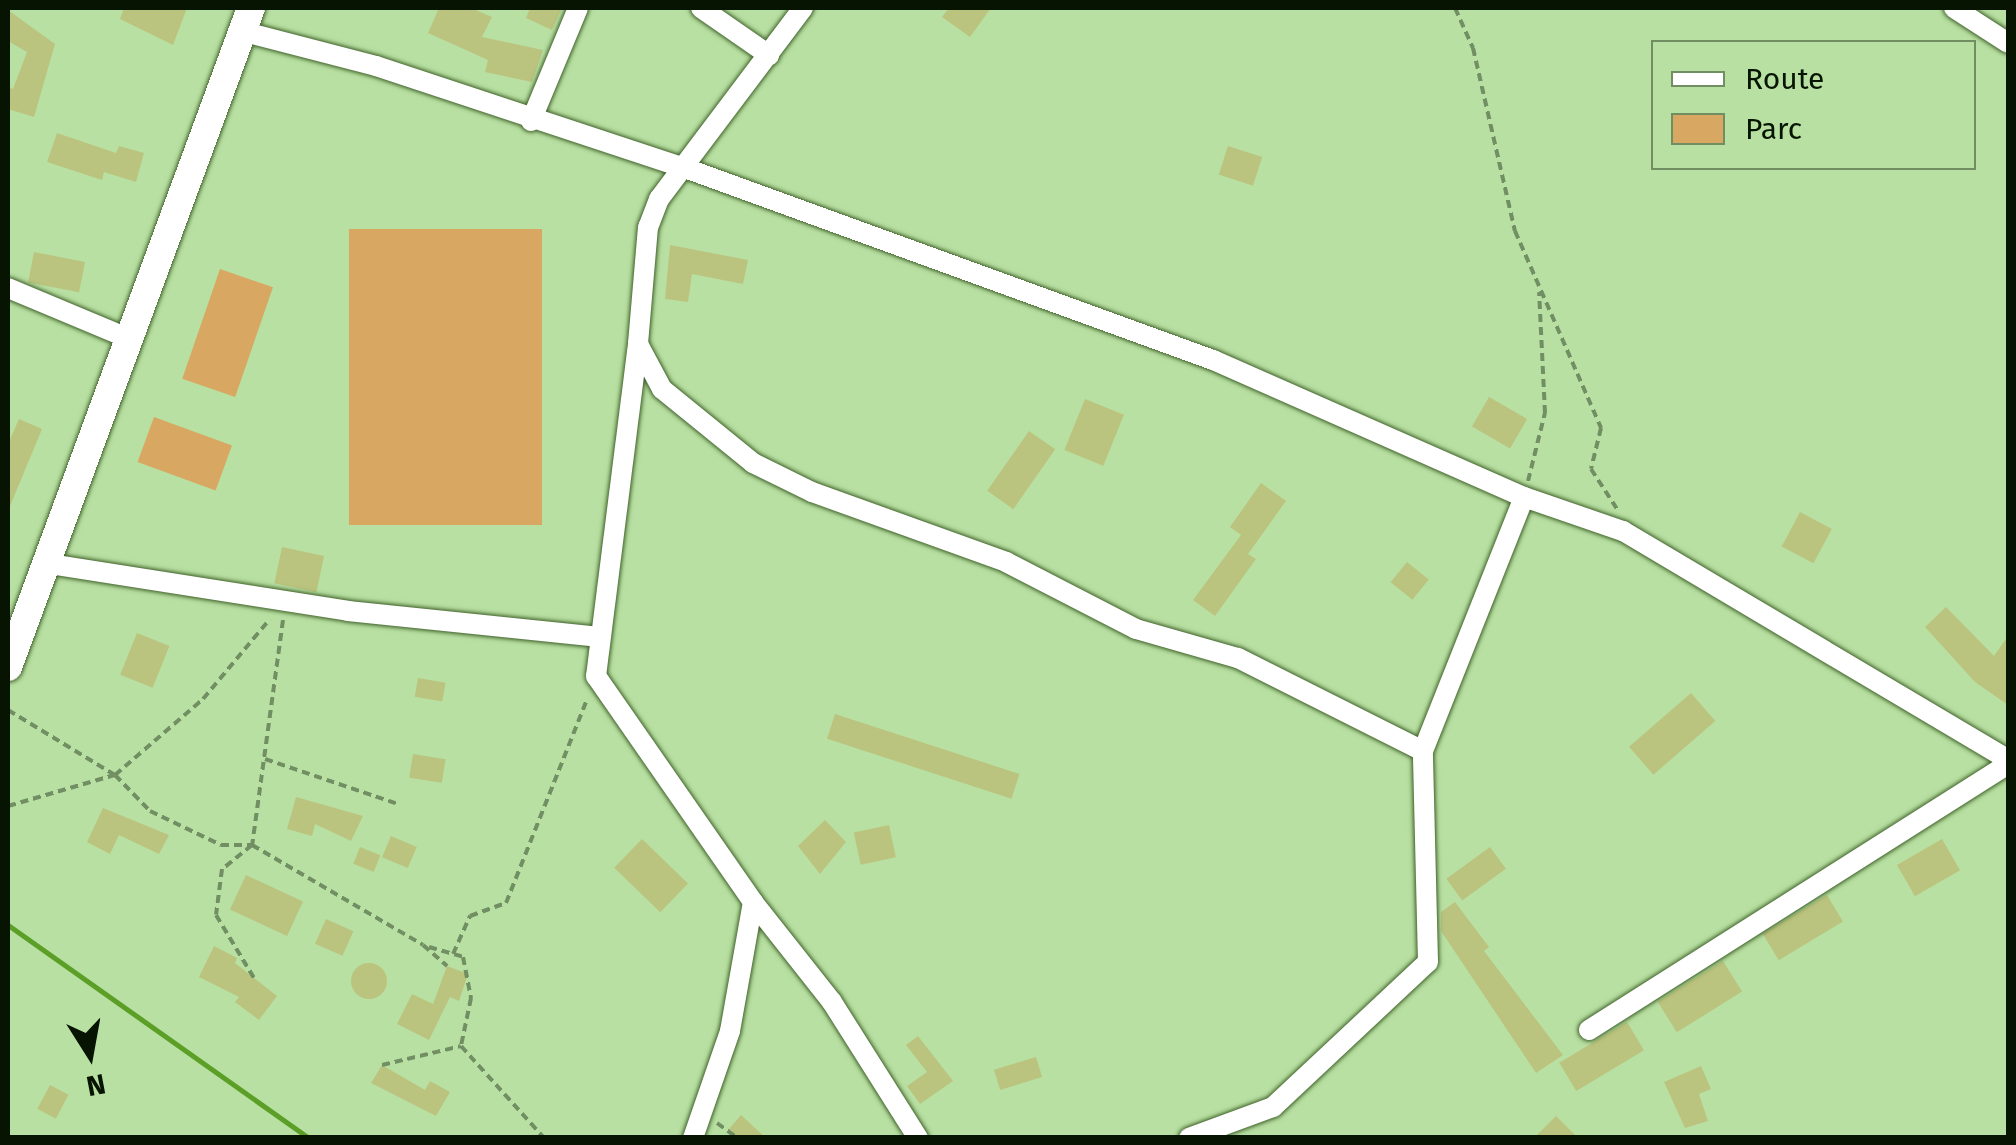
<!DOCTYPE html>
<html>
<head>
<meta charset="utf-8">
<style>
  body { margin:0 }
  #map { position:relative; width:2016px; height:1145px; overflow:hidden; background:#b8e0a2; font-family:"Fira Sans",sans-serif }
  div>[style] { position:absolute }
  [style*='--x'] { left:calc(var(--x)*1px); top:calc(var(--y)*1px); width:calc(var(--w)*1px); rotate:calc(var(--a)*1deg) }
  .green>* { inset:0; background:#d8a761; transform-origin:0 0 }
  .stream>* { height:5px; margin:-2.5px; padding:0 2.5px; transform-origin:2.5px; border-radius:2.5px; background:#5b9f27 }
  .building>* { inset:0; background:#bbc47e; transform-origin:0 0 }
  .round { border-radius:50% }
  .path>* { height:4px; margin-top:-2px; transform-origin:0; background:repeating-linear-gradient(90deg,#718f62 0 8px,transparent 0 13px) }
  .roads { filter:drop-shadow(0 0 2px #40622a) drop-shadow(0 0 2px #40622a) }
  .street>* { height:20px; margin:-10px; padding:0 10px; transform-origin:10px; border-radius:10px; background:#fff }
  .secondary>* { height:28px; margin:-14px; padding:0 14px; transform-origin:14px; border-radius:14px; background:#fff }
  span { translate:-50% -50%; white-space:nowrap; text-align:center; line-height:1.15; -webkit-text-stroke:8px #b8e0a2; paint-order:stroke }
  .frame { position:absolute; inset:0; border:10px solid #061401; pointer-events:none }
  .legend { position:absolute; left:1651px; top:40px; width:325px; height:130px; box-sizing:border-box; background:#b8e0a2; border:2px solid #718e62; margin:0; padding:12px 18px; list-style:none; font-size:30px; color:#061401 }
  .legend li { display:flex; align-items:center; gap:20px; height:50px }
  .legend b { width:50px; border:2px solid #718e62 }
  .north { position:absolute; left:40px; top:1005px; width:100px; height:100px; -webkit-text-stroke:8px #b8e0a2; paint-order:stroke; rotate:169deg; font-size:28px; font-weight:700; line-height:40px; text-align:center; color:#061401 }
  .north::after { content:''; display:block; margin:auto; width:35px; height:45px; background:#061401; clip-path:polygon(50% 0,100% 100%,50% 72%,0 100%) }
</style>
</head>
<body>
<div id="map">
  <div class="green">
    <div style="left:349px;top:229px;width:193px;height:296px"></div>
    <div style="left:220px;top:269px;width:56px;height:116px;rotate:19deg"></div>
    <div style="left:154px;top:417px;width:83px;height:48px;rotate:20deg"></div>
  </div>
  <div class="stream">
    <div style="--x:8;--y:925;--w:369;--a:35.3"></div>
  </div>
  <div class="building">
    <div style="clip-path:polygon(124px 8px,187px 8px,173px 45px,120px 19px)"></div>
    <div style="clip-path:polygon(439px 8px,471px 8px,492px 17px,482px 37px,543px 50px,532px 82px,485px 72px,488px 60px,428px 33px)"></div>
    <div style="clip-path:polygon(530px 8px,562px 8px,552px 30px,526px 18px)"></div>
    <div style="clip-path:polygon(949px 8px,991px 8px,970px 37px,942px 17px)"></div>
    <div style="clip-path:polygon(8px 10px,55px 44px,34px 117px,8px 109px,8px 87px,13px 89px,27px 52px,8px 41px)"></div>
    <div style="clip-path:polygon(57px 133px,116px 153px,119px 146px,144px 153px,136px 182px,104px 172px,102px 180px,47px 162px)"></div>
    <div style="left:1228px;top:146px;width:36px;height:30px;rotate:18deg"></div>
    <div style="clip-path:polygon(670px 245px,748px 260px,743px 284px,692px 274px,688px 302px,665px 299px)"></div>
    <div style="left:34px;top:252px;width:52px;height:31px;rotate:11deg"></div>
    <div style="left:1489px;top:397px;width:44px;height:34px;rotate:30deg"></div>
    <div style="left:1085px;top:399px;width:42px;height:55px;rotate:22deg"></div>
    <div style="clip-path:polygon(19px 419px,42px 429px,8px 511px,8px 444px)"></div>
    <div style="left:1029px;top:431px;width:32px;height:73px;rotate:35deg"></div>
    <div style="clip-path:polygon(1261px 483px,1286px 501px,1248px 554px,1256px 559px,1215px 616px,1193px 600px,1241px 535px,1230px 527px)"></div>
    <div style="left:1800px;top:512px;width:36px;height:39px;rotate:28deg"></div>
    <div style="left:282px;top:547px;width:43px;height:37px;rotate:12deg"></div>
    <div style="left:1407px;top:562px;width:28px;height:26px;rotate:39deg"></div>
    <div style="clip-path:polygon(1946px 607px,1994px 656px,2008px 636px,2008px 705px,1975px 682px,1925px 627px)"></div>
    <div style="left:137px;top:633px;width:35px;height:45px;rotate:22deg"></div>
    <div style="left:418px;top:678px;width:28px;height:19px;rotate:10deg"></div>
    <div style="left:1691px;top:693px;width:37px;height:82px;rotate:49deg"></div>
    <div style="left:835px;top:714px;width:194px;height:26px;rotate:18deg"></div>
    <div style="left:413px;top:754px;width:33px;height:24px;rotate:9deg"></div>
    <div style="clip-path:polygon(296px 797px,363px 816px,351px 841px,315px 824px,312px 836px,287px 829px)"></div>
    <div style="clip-path:polygon(103px 808px,169px 835px,159px 854px,119px 835px,110px 854px,87px 842px)"></div>
    <div style="clip-path:polygon(825px 820px,846px 842px,820px 874px,798px 846px)"></div>
    <div style="left:889px;top:825px;width:33px;height:36px;rotate:78deg"></div>
    <div style="left:391px;top:836px;width:28px;height:23px;rotate:23deg"></div>
    <div style="left:642px;top:839px;width:64px;height:40px;rotate:44deg"></div>
    <div style="left:1942px;top:839px;width:36px;height:52px;rotate:60deg"></div>
    <div style="left:360px;top:847px;width:22px;height:18px;rotate:22deg"></div>
    <div style="left:1490px;top:847px;width:27px;height:54px;rotate:54deg"></div>
    <div style="left:246px;top:875px;width:63px;height:38px;rotate:25deg"></div>
    <div style="left:1827px;top:895px;width:31px;height:75px;rotate:59deg"></div>
    <div style="clip-path:polygon(1455px 902px,1489px 947px,1484px 951px,1563px 1055px,1536px 1073px,1441px 931px,1441px 912px)"></div>
    <div style="left:326px;top:919px;width:30px;height:27px;rotate:24deg"></div>
    <div style="clip-path:polygon(214px 946px,237px 958px,235px 963px,277px 996px,259px 1020px,235px 1002px,239px 997px,199px 977px)"></div>
    <div style="left:1723px;top:961px;width:36px;height:77px;rotate:58deg"></div>
    <div class="round" style="left:351px;top:963px;width:36px;height:36px"></div>
    <div style="clip-path:polygon(447px 966px,468px 974px,459px 1001px,450px 997px,429px 1040px,397px 1024px,412px 994px,433px 1004px)"></div>
    <div style="left:1627px;top:1022px;width:33px;height:79px;rotate:59deg"></div>
    <div style="clip-path:polygon(918px 1036px,953px 1081px,920px 1104px,907px 1086px,927px 1072px,906px 1045px)"></div>
    <div style="left:1036px;top:1057px;width:21px;height:44px;rotate:73deg"></div>
    <div style="clip-path:polygon(382px 1065px,425px 1090px,430px 1081px,450px 1092px,436px 1116px,371px 1083px)"></div>
    <div style="clip-path:polygon(1701px 1066px,1711px 1089px,1699px 1094px,1708px 1121px,1685px 1128px,1664px 1082px)"></div>
    <div style="left:50px;top:1085px;width:21px;height:27px;rotate:28deg"></div>
    <div style="clip-path:polygon(741px 1115px,766px 1138px,738px 1138px,729px 1129px)"></div>
    <div style="clip-path:polygon(1556px 1116px,1578px 1138px,1534px 1138px)"></div>
  </div>
  <div class="path">
    <div style="--x:1455;--y:8;--w:44;--a:65.8"></div>
    <div style="--x:1473;--y:48;--w:188;--a:77.1"></div>
    <div style="--x:1515;--y:231;--w:215;--a:66.4"></div>
    <div style="--x:1601;--y:428;--w:42;--a:103.7"></div>
    <div style="--x:1591;--y:469;--w:51;--a:56.9"></div>
    <div style="--x:1528;--y:481;--w:70;--a:-76"></div>
    <div style="--x:1545;--y:413;--w:121;--a:-92.8"></div>
    <div style="--x:283;--y:620;--w:227;--a:97.8"></div>
    <div style="--x:252;--y:845;--w:198;--a:30.3"></div>
    <div style="--x:423;--y:945;--w:32;--a:41"></div>
    <div style="--x:8;--y:710;--w:125;--a:31.3"></div>
    <div style="--x:115;--y:775;--w:116;--a:-40.8"></div>
    <div style="--x:203;--y:699;--w:104;--a:-50.1"></div>
    <div style="--x:265;--y:759;--w:140;--a:18.7"></div>
    <div style="--x:8;--y:806;--w:111;--a:-16.2"></div>
    <div style="--x:115;--y:775;--w:50;--a:45.8"></div>
    <div style="--x:150;--y:811;--w:79;--a:25.6"></div>
    <div style="--x:221;--y:845;--w:31;--a:0"></div>
    <div style="--x:252;--y:845;--w:38;--a:141"></div>
    <div style="--x:222;--y:869;--w:46;--a:97.4"></div>
    <div style="--x:216;--y:915;--w:74;--a:58.9"></div>
    <div style="--x:429;--y:947;--w:35;--a:16"></div>
    <div style="--x:463;--y:957;--w:42;--a:79"></div>
    <div style="--x:471;--y:998;--w:49;--a:101.8"></div>
    <div style="--x:461;--y:1046;--w:124;--a:47.9"></div>
    <div style="--x:453;--y:954;--w:42;--a:-65.9"></div>
    <div style="--x:470;--y:916;--w:38;--a:-20"></div>
    <div style="--x:506;--y:903;--w:219;--a:-68.3"></div>
    <div style="--x:382;--y:1065;--w:81;--a:-13.5"></div>
    <div style="--x:717;--y:1123;--w:26;--a:36"></div>
  </div>
  <div class="roads">
    <div class="street">
      <div style="--x:701;--y:8;--w:83;--a:34.7"></div>
      <div style="--x:803;--y:8;--w:239;--a:127"></div>
      <div style="--x:659;--y:199;--w:30;--a:111"></div>
      <div style="--x:648;--y:227;--w:117;--a:94.9"></div>
      <div style="--x:638;--y:344;--w:51;--a:61.9"></div>
      <div style="--x:662;--y:389;--w:117;--a:39.1"></div>
      <div style="--x:753;--y:463;--w:66;--a:26.2"></div>
      <div style="--x:812;--y:492;--w:206;--a:19.8"></div>
      <div style="--x:1006;--y:562;--w:146;--a:27.3"></div>
      <div style="--x:1136;--y:629;--w:106;--a:15.9"></div>
      <div style="--x:1238;--y:658;--w:207;--a:26.7"></div>
      <div style="--x:1954;--y:8;--w:64;--a:32.9"></div>
      <div style="--x:241;--y:31;--w:139;--a:14.5"></div>
      <div style="--x:376;--y:66;--w:325;--a:18.3"></div>
      <div style="--x:685;--y:168;--w:562;--a:19.98"></div>
      <div style="--x:1213;--y:360;--w:340;--a:23.8"></div>
      <div style="--x:1524;--y:497;--w:105;--a:19"></div>
      <div style="--x:1623;--y:531;--w:448;--a:30.7"></div>
      <div style="--x:531;--y:121;--w:122;--a:-67.4"></div>
      <div style="--x:8;--y:288;--w:127;--a:22.7"></div>
      <div style="--x:638;--y:344;--w:335;--a:97.2"></div>
      <div style="--x:596;--y:676;--w:275;--a:55.2"></div>
      <div style="--x:753;--y:902;--w:127;--a:51.7"></div>
      <div style="--x:832;--y:1002;--w:161;--a:57.7"></div>
      <div style="--x:43;--y:563;--w:309;--a:8.9"></div>
      <div style="--x:348;--y:611;--w:253;--a:5.9"></div>
      <div style="--x:1589;--y:1030;--w:496;--a:-32.4"></div>
      <div style="--x:693;--y:1138;--w:113;--a:-70.9"></div>
      <div style="--x:730;--y:1031;--w:131;--a:-79.9"></div>
      <div style="--x:1189;--y:1138;--w:90;--a:-20.3"></div>
      <div style="--x:1273;--y:1107;--w:212;--a:-43.1"></div>
      <div style="--x:1428;--y:962;--w:211;--a:-91.4"></div>
      <div style="--x:1423;--y:751;--w:273;--a:-68.3"></div>
    </div>
    <div class="secondary">
      <div style="--x:8;--y:667;--w:702;--a:-69.76"></div>
    </div>
  </div>
  <div class="frame"></div>
  <ul class="legend">
  <li><b style="height:12px;background:#fff"></b>Route</li>
  <li><b style="height:28px;background:#d8a761"></b>Parc</li>
  </ul>
  <div class="north">N</div>
</div>
</body>
</html>
